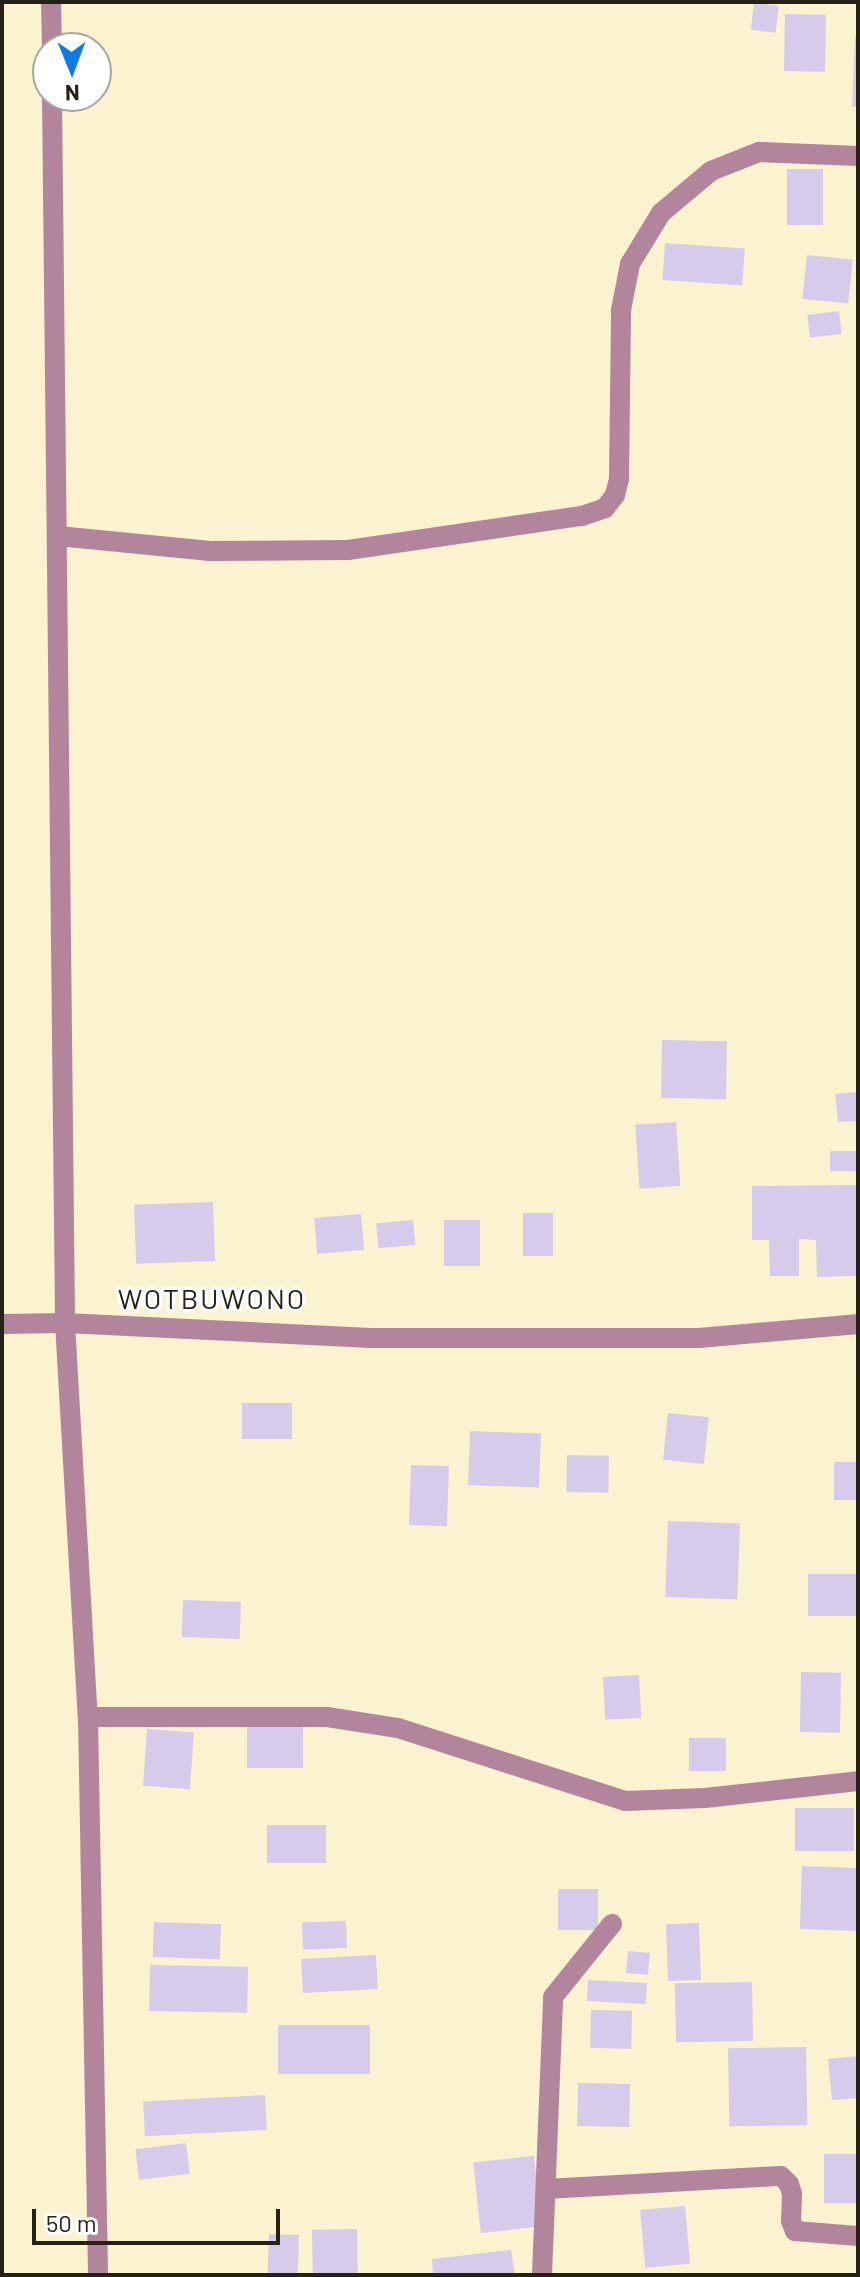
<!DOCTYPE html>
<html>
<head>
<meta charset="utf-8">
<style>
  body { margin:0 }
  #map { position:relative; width:860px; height:2277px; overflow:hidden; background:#fbf2d0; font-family:Barlow,sans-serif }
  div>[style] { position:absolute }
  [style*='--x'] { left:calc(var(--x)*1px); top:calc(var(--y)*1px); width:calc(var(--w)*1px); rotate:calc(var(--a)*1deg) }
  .building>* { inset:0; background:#d6cbea; transform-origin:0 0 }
  .minor>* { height:20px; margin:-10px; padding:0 10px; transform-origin:10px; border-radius:10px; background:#b2859d }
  span { translate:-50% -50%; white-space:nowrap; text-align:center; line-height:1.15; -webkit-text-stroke:7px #fff; paint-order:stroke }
  .quarter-label { font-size:28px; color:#252115; letter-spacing:2px }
  .frame { position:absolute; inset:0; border:4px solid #252115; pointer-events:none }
  .north { position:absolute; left:32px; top:32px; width:80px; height:80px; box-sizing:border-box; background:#fff; border:2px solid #a8a6a1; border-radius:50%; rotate:179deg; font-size:22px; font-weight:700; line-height:32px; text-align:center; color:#252115 }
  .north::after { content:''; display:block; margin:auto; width:28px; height:36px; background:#0f7ae1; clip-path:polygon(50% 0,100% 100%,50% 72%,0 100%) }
  .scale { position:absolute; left:32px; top:2209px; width:248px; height:36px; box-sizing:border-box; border:4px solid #252115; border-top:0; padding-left:10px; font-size:24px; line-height:28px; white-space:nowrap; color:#252115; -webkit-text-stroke:6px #fff; paint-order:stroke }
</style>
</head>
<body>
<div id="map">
  <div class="building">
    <div style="left:754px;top:3px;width:25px;height:27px;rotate:7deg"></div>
    <div style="left:785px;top:14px;width:41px;height:57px;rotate:1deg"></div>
    <div style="clip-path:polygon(855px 37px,858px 37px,858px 107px,852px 107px)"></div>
    <div style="left:787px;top:169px;width:36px;height:56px"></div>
    <div style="left:665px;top:243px;width:80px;height:37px;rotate:4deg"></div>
    <div style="left:807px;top:255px;width:46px;height:44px;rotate:6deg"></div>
    <div style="left:839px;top:311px;width:23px;height:32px;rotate:83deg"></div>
    <div style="left:662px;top:1040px;width:65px;height:58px;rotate:1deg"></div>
    <div style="clip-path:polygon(858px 1092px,858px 1121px,838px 1122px,835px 1094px)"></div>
    <div style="left:676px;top:1122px;width:64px;height:41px;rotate:86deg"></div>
    <div style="left:858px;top:1151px;width:20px;height:28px;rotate:90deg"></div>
    <div style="clip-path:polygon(858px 1185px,856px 1276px,817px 1277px,816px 1240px,799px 1239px,799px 1276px,770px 1276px,769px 1240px,752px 1240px,752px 1186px)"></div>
    <div style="left:213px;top:1202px;width:59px;height:79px;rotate:88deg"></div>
    <div style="left:523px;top:1213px;width:30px;height:43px"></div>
    <div style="left:361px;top:1214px;width:36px;height:47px;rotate:85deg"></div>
    <div style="left:413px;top:1220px;width:25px;height:37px;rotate:85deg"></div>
    <div style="left:444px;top:1220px;width:36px;height:46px"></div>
    <div style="left:292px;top:1403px;width:36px;height:50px;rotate:90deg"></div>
    <div style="left:668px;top:1413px;width:41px;height:47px;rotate:6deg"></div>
    <div style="left:470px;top:1431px;width:71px;height:54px;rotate:2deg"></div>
    <div style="left:567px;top:1455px;width:42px;height:37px;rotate:1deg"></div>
    <div style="left:858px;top:1462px;width:38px;height:24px;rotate:90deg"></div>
    <div style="left:411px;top:1465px;width:38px;height:60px;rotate:2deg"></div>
    <div style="left:668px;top:1521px;width:72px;height:76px;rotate:2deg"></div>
    <div style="left:808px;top:1574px;width:50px;height:42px"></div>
    <div style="left:183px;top:1600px;width:58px;height:37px;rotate:2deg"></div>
    <div style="left:801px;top:1672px;width:40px;height:60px;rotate:1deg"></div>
    <div style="left:639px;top:1675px;width:43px;height:36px;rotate:87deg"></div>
    <div style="left:247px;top:1723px;width:56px;height:45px"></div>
    <div style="left:147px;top:1729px;width:47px;height:57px;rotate:4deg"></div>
    <div style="left:689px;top:1738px;width:37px;height:33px"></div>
    <div style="left:795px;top:1808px;width:59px;height:43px"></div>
    <div style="left:267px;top:1825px;width:59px;height:38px"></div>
    <div style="left:802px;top:1866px;width:56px;height:63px;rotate:2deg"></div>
    <div style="left:598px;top:1889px;width:41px;height:40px;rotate:90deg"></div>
    <div style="left:346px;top:1921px;width:27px;height:44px;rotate:88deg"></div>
    <div style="left:154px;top:1922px;width:67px;height:35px;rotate:2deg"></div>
    <div style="left:699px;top:1923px;width:57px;height:33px;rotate:88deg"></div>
    <div style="left:628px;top:1951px;width:22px;height:22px;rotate:5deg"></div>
    <div style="left:376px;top:1955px;width:34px;height:75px;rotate:87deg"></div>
    <div style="left:150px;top:1965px;width:98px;height:46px;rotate:1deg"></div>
    <div style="left:588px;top:1980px;width:59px;height:21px;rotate:3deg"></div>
    <div style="left:752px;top:1982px;width:59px;height:77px;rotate:89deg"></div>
    <div style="left:591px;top:2010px;width:41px;height:38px;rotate:1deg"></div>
    <div style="left:278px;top:2025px;width:92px;height:49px"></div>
    <div style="left:806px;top:2047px;width:78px;height:78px;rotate:89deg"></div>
    <div style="clip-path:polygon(858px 2056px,858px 2098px,832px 2100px,828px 2059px)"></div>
    <div style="left:578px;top:2083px;width:52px;height:43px;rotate:1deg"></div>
    <div style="left:265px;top:2095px;width:35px;height:122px;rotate:87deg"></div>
    <div style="left:186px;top:2143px;width:31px;height:51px;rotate:83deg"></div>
    <div style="left:824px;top:2154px;width:34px;height:49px"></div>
    <div style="left:534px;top:2156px;width:71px;height:61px;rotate:84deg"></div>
    <div style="left:685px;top:2206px;width:58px;height:45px;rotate:85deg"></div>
    <div style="left:357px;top:2229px;width:46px;height:45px;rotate:89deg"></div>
    <div style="left:269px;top:2234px;width:30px;height:41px;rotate:2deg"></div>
    <div style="clip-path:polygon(511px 2250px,515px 2275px,433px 2275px,432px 2259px)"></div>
  </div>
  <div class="minor">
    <div style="--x:51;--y:2;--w:46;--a:88.8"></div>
    <div style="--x:52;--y:96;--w:1227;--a:89.39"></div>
    <div style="--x:65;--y:1323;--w:395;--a:86.7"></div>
    <div style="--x:88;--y:1717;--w:558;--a:88.97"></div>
    <div style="--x:58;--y:536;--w:153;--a:5.6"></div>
    <div style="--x:210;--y:551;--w:138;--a:-0.4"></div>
    <div style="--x:348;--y:550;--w:236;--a:-8.3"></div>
    <div style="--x:582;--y:516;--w:24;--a:-19"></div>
    <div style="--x:605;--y:508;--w:16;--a:-52"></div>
    <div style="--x:615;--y:495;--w:16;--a:-76"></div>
    <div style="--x:619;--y:479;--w:169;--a:-89.3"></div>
    <div style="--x:621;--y:310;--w:47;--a:-78.9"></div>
    <div style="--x:630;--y:264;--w:60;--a:-58.7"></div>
    <div style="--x:661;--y:213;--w:65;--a:-40"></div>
    <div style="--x:711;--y:171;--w:52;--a:-21.6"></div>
    <div style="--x:759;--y:152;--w:99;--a:2.3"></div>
    <div style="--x:2;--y:1324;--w:63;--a:-0.9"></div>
    <div style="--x:65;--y:1323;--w:306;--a:2.8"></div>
    <div style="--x:371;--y:1338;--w:328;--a:0"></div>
    <div style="--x:699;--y:1338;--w:160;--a:-5"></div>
    <div style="--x:88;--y:1717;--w:239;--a:0"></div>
    <div style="--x:327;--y:1717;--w:72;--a:8.8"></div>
    <div style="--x:398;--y:1728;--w:238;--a:17.8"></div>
    <div style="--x:625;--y:1801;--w:80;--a:-2.1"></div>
    <div style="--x:705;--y:1798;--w:154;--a:-6.3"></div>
    <div style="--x:546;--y:2189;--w:235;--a:-3.2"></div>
    <div style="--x:781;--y:2176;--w:11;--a:45"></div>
    <div style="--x:789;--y:2184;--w:10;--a:73"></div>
    <div style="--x:792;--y:2194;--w:27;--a:92"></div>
    <div style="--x:791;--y:2221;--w:11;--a:68"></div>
    <div style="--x:795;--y:2231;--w:63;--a:4.5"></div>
    <div style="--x:542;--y:2275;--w:278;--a:-87.7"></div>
    <div style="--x:553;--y:1997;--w:94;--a:-51.1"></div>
  </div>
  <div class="quarter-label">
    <span style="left:212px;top:1298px">WOTBUWONO</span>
  </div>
  <div class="frame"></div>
  <div class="north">N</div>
  <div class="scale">50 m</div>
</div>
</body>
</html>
